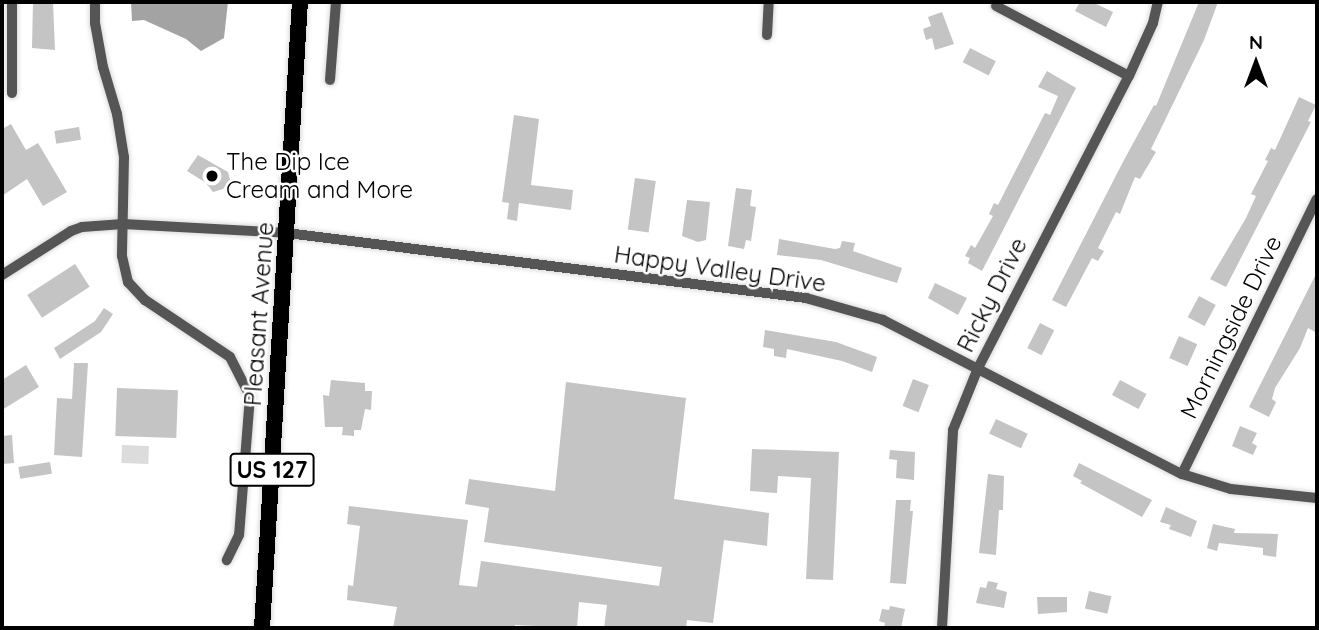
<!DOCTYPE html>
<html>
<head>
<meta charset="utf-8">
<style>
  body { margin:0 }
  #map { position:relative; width:1319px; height:630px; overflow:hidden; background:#fff; font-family:Quicksand,sans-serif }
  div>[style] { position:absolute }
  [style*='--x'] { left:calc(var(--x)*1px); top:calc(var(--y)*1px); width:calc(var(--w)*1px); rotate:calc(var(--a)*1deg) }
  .green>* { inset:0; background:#dcdcdc; transform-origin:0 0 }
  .water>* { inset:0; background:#a3a3a3 }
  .building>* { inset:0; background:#c4c4c4; transform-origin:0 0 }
  .roads { filter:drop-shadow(0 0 2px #dbdbdb) drop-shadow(0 0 2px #dbdbdb) }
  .street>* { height:10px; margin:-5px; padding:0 5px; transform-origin:5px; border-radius:5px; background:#555 }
  .primary>* { height:16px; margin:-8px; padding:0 8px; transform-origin:8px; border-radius:8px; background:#000 }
  .dots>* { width:19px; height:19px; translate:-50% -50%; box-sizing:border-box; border:4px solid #fff; border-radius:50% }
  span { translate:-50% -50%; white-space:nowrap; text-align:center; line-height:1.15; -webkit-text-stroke:5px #fff; paint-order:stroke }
  .shield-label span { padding:2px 5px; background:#fff; border:2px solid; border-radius:5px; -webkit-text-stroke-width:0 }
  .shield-label { font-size:23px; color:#000; font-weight:700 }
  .poi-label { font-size:24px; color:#000 }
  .left { translate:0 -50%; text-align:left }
  .street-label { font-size:24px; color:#000 }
  .frame { position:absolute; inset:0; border:4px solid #000; pointer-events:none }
  .north { position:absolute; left:1221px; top:28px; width:70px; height:70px; -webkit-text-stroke:5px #fff; paint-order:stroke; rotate:0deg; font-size:19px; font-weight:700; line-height:28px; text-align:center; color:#000 }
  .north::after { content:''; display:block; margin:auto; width:24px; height:32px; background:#000; clip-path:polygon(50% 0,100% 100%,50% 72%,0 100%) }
</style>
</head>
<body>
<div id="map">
  <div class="green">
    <div style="left:122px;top:445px;width:27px;height:18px;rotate:2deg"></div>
  </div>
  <div class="water">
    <div style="clip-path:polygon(131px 2px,228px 2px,224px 38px,201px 51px,186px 39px,144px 20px,132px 21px)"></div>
  </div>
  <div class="building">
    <div style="clip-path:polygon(33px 2px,53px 2px,55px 50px,32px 48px)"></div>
    <div style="clip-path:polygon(1080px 2px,1092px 2px,1113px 12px,1106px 27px,1075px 11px)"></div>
    <div style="clip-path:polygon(1199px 2px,1218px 2px,1204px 40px,1151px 149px,1156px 152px,1140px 179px,1135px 177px,1120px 214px,1116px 212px,1098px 248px,1104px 251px,1098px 261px,1092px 258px,1066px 307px,1052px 300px,1124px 160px,1154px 105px,1156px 106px)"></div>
    <div style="clip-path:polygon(942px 12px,954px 44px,935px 50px,932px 38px,926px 40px,923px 29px,931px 26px,928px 17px)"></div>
    <div style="left:970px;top:48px;width:29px;height:16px;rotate:27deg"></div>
    <div style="clip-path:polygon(1047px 71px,1076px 88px,982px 271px,968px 263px,970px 258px,965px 256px,971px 245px,975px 248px,993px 216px,989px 214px,994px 203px,998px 205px,1045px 113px,1050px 115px,1058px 96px,1038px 87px)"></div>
    <div style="clip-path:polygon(1299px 97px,1316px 105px,1308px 121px,1311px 122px,1226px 287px,1210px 279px,1246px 218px,1256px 196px,1251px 194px,1268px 161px,1265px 160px,1271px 148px,1275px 150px)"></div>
    <div style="clip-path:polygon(514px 115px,539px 119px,531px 185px,573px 190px,571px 210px,519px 203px,517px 221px,507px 219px,509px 203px,502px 202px)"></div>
    <div style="clip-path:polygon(11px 124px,26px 150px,38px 143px,67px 192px,43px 206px,27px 179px,2px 196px,2px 129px)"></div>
    <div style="left:79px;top:127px;width:13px;height:25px;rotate:81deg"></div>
    <div style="clip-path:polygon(198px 155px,228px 172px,230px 180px,223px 189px,213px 192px,206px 183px,187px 171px)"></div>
    <div style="left:635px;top:178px;width:21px;height:52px;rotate:8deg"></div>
    <div style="clip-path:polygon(736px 188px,752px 190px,750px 206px,756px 207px,751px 241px,746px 240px,744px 249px,728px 246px)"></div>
    <div style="clip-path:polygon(687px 200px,710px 202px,706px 240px,698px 242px,682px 236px)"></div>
    <div style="clip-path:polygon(779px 239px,835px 249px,840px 248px,842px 241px,855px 243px,853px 251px,902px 268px,897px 283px,821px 260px,777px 255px)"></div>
    <div style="left:75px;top:264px;width:27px;height:57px;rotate:57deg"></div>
    <div style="clip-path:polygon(1317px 272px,1317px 333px,1308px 328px,1300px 348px,1275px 388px,1272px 399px,1276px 402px,1269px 417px,1249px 407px)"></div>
    <div style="clip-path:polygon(935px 283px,967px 298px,958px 315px,928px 298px)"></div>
    <div style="left:1199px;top:296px;width:19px;height:24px;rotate:28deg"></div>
    <div style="clip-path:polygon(104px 308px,113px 314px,101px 332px,60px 359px,54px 348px,95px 321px)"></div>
    <div style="left:1040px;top:323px;width:16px;height:28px;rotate:27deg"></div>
    <div style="clip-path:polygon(765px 330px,836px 342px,877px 357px,872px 372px,842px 361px,787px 349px,786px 358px,774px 356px,774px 349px,763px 347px)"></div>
    <div style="left:1179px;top:336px;width:20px;height:24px;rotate:24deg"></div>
    <div style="clip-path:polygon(74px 363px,88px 363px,82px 457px,54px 455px,57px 398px,72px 399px)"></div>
    <div style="clip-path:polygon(26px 365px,39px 387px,2px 410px,2px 380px)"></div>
    <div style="left:913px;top:379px;width:17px;height:29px;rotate:21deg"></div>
    <div style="clip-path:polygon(331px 380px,365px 383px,365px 391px,372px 391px,371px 410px,365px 409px,361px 430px,354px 430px,354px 436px,342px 435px,343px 427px,325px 427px,323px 395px,329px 396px)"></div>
    <div style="left:1120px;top:380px;width:30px;height:17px;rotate:28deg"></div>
    <div style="clip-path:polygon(566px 382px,686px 398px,674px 499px,769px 513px,767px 546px,724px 540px,713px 623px,687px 620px,686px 628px,604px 628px,607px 605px,579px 602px,577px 628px,515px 625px,514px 628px,393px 628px,397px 607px,347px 600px,348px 585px,353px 586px,360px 526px,347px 524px,349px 506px,468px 520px,459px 585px,477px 587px,481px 561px,659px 586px,662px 567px,484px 542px,489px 508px,465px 504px,469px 479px,555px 491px)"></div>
    <div style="left:117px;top:388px;width:61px;height:48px;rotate:2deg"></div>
    <div style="left:996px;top:419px;width:35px;height:16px;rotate:25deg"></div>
    <div style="clip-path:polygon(1240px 426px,1257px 433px,1252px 443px,1257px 446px,1253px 455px,1232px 446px)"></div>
    <div style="clip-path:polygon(12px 435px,14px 463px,2px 464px,2px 436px)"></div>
    <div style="clip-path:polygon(752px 449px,839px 452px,833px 580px,806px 579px,811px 478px,778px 476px,777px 493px,750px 491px)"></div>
    <div style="clip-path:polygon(890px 450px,915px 452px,914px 480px,896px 478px,897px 460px,889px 459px)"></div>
    <div style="left:50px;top:462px;width:12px;height:32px;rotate:81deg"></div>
    <div style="clip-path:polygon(1079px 463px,1152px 500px,1142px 517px,1080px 483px,1082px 481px,1073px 476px)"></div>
    <div style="clip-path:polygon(988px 474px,1004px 476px,1003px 510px,999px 510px,996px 555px,979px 553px)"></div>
    <div style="clip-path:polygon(896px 500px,911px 500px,910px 511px,913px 511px,906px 584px,890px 583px)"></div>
    <div style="clip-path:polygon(1166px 507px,1197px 521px,1191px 537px,1169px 529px,1171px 525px,1160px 522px)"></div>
    <div style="clip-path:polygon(1213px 524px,1235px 529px,1234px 533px,1278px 534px,1276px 557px,1263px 555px,1263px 548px,1219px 543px,1217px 551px,1207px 548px)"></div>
    <div style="clip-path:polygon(988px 581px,998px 583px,996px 589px,1007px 592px,1004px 608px,976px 603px,980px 587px,986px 588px)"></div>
    <div style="left:1089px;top:591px;width:23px;height:18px;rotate:13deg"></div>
    <div style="clip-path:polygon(1037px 597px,1067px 597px,1067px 612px,1038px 614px)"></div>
    <div style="clip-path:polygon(890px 606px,905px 609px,901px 628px,884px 628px,885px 623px,879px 621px,882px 609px,889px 610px)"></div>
  </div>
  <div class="roads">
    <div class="street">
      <div style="--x:95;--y:2;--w:21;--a:90"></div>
      <div style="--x:95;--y:23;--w:45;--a:79.7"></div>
      <div style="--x:103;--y:67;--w:49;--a:73.4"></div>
      <div style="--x:117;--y:114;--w:44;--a:80.8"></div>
      <div style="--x:124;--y:157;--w:99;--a:91.2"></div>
      <div style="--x:122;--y:256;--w:27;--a:77"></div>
      <div style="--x:128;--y:282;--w:25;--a:47"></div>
      <div style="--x:145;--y:300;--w:102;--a:33.8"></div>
      <div style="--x:230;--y:357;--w:44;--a:62.9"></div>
      <div style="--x:250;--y:396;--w:139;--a:94.5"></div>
      <div style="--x:239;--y:535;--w:28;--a:116"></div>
      <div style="--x:996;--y:6;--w:150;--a:27.8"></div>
      <div style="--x:767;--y:35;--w:33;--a:-87"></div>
      <div style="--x:330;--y:80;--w:78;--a:-85.6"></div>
      <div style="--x:12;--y:93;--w:91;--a:-90"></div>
      <div style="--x:2;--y:275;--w:82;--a:-32.5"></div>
      <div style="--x:71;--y:231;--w:12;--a:-20"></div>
      <div style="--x:82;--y:227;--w:41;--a:-4.2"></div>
      <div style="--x:123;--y:224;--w:164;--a:3.1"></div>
      <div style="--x:287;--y:233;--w:523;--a:7.14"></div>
      <div style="--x:806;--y:298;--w:80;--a:15.9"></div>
      <div style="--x:883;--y:320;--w:336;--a:27.3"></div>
      <div style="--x:1182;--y:474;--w:51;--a:17"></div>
      <div style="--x:1231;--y:489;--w:86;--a:6"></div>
      <div style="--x:1182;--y:474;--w:306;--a:-63.9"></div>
      <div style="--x:942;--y:628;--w:198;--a:-86.8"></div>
      <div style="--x:953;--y:430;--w:67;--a:-68"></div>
      <div style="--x:978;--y:368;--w:329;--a:-62.7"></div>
      <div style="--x:1129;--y:76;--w:58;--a:-65.6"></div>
      <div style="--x:1153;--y:23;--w:22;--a:-77"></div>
    </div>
    <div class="primary">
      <div style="--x:262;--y:628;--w:627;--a:-86.53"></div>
    </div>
  </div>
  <div class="dots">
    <div style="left:212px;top:176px;background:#000"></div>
  </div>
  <div class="shield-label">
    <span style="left:272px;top:470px">US 127</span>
  </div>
  <div class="poi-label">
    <span class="left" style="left:226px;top:176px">The Dip Ice<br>Cream and More</span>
  </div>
  <div class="street-label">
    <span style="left:720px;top:269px;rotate:8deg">Happy Valley Drive</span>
    <span style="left:992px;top:295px;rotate:-63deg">Ricky Drive</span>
    <span style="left:259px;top:314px;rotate:-86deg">Pleasant Avenue</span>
    <span style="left:1231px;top:327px;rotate:-64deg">Morningside Drive</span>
  </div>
  <div class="frame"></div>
  <div class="north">N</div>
</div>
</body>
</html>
